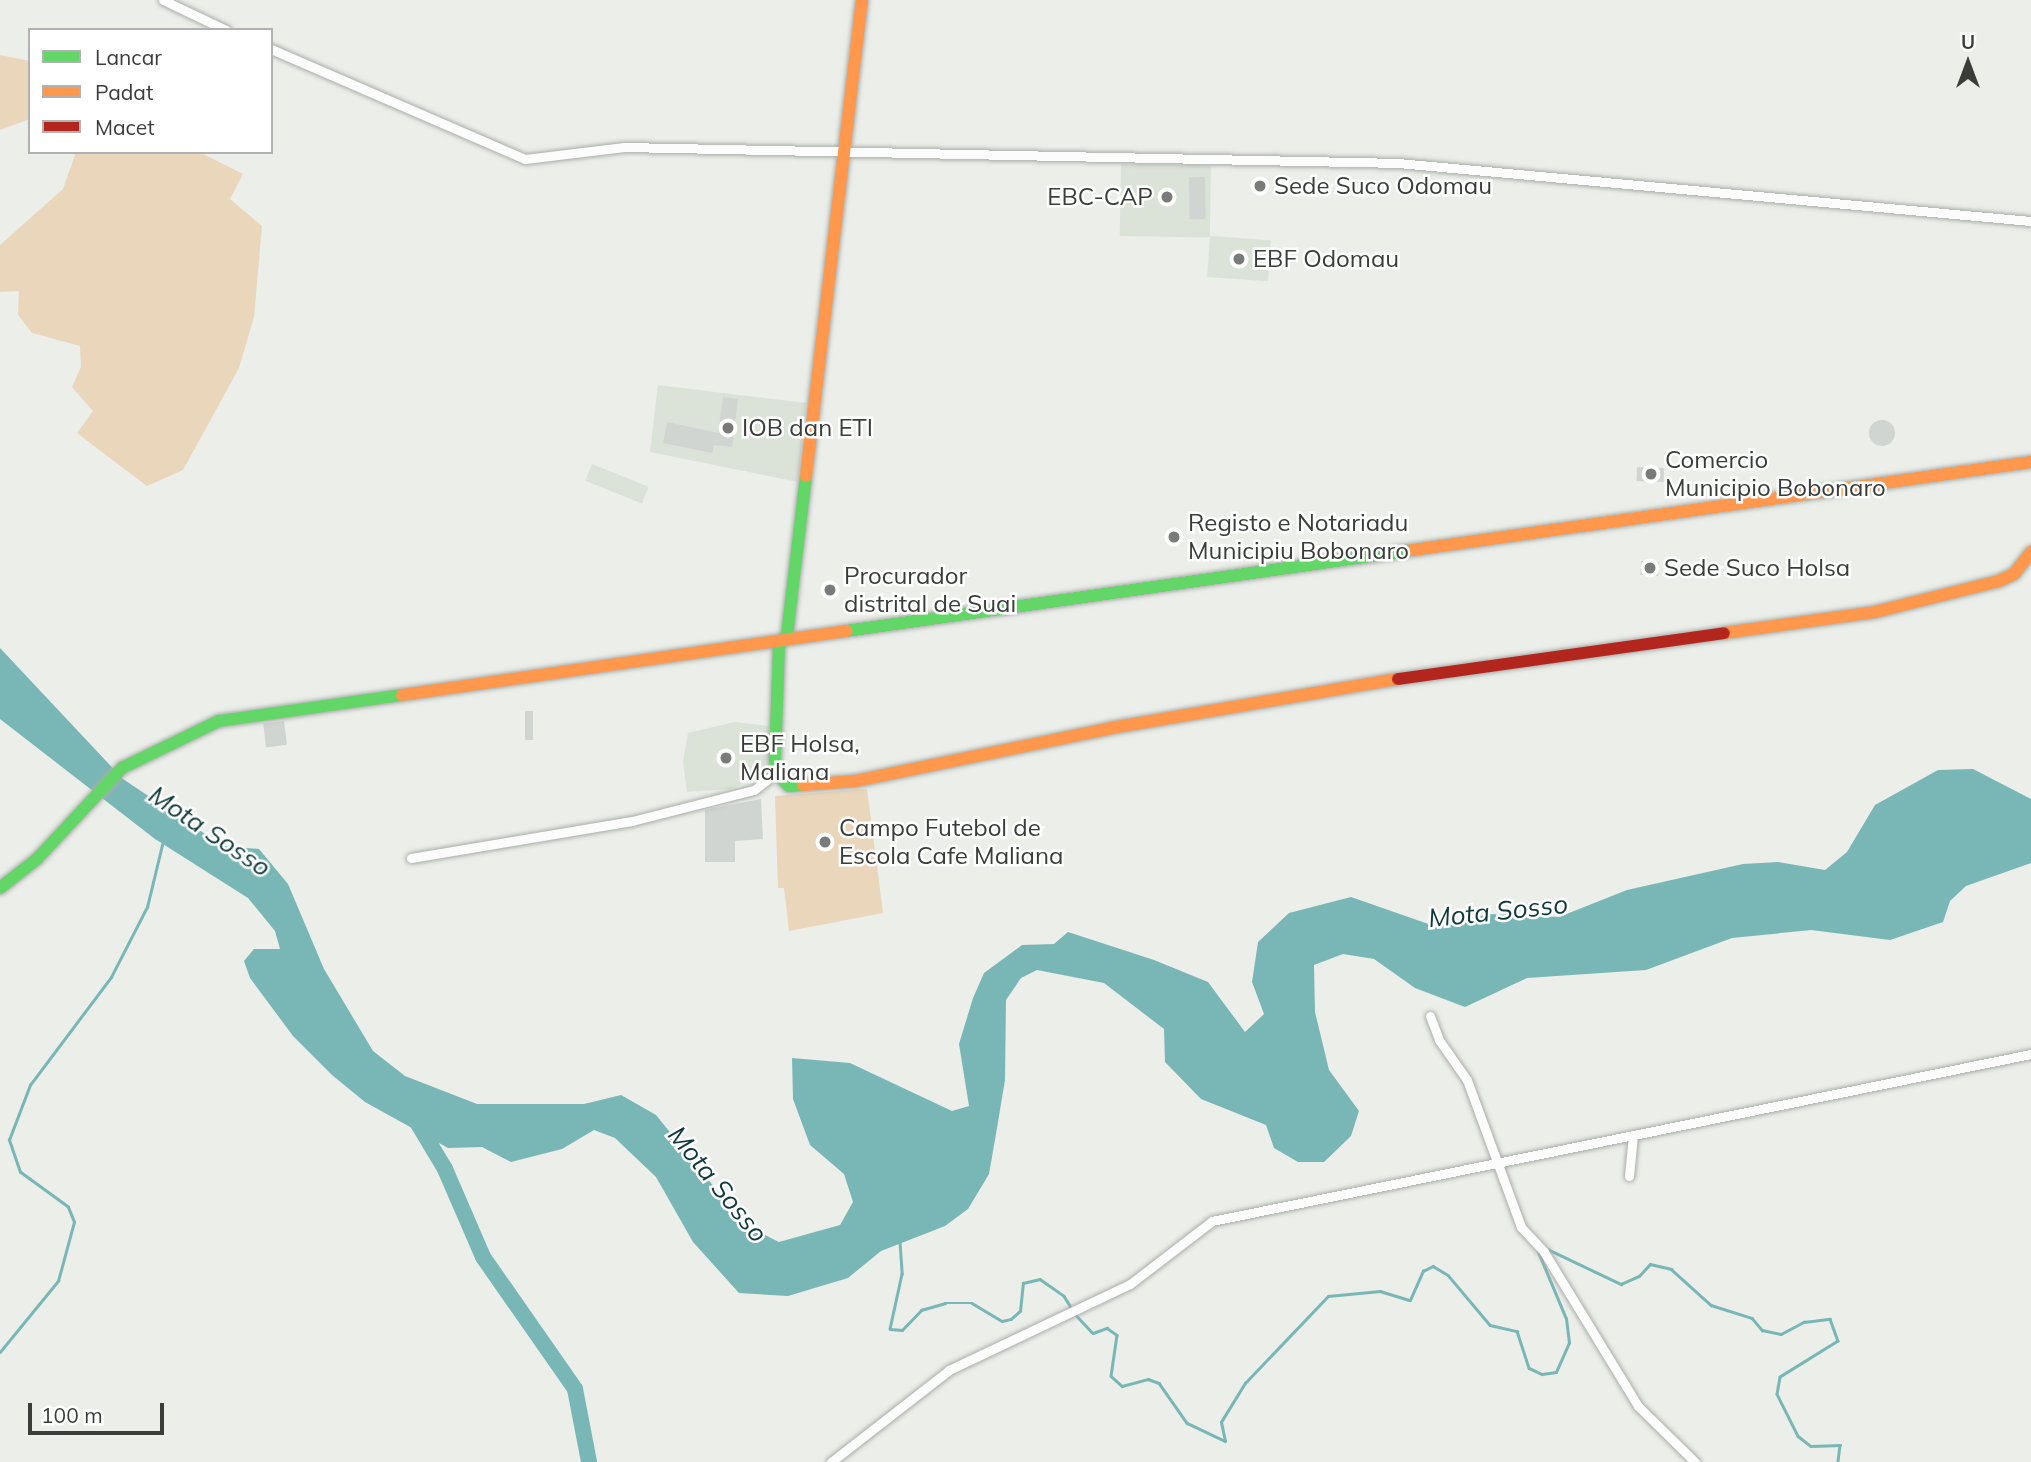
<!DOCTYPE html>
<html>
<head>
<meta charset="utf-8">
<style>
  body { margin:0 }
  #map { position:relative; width:2031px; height:1462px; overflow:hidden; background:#ebeee9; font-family:Mulish,sans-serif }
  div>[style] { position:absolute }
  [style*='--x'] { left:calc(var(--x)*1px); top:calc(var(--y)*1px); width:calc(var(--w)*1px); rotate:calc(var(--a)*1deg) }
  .built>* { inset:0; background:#dbe2d8; transform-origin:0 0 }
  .green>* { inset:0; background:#ead6ba }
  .water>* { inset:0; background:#79b7b6 }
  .stream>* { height:2.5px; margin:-1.25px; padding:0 1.25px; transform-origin:1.25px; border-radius:1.25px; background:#79b7b6 }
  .river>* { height:16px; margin:-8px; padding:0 8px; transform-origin:8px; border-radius:8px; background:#79b7b6 }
  .building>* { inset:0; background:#d1d5d1; transform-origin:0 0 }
  .round { border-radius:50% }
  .roads { filter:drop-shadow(0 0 2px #aaada9) drop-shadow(0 0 2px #aaada9) }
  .street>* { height:9px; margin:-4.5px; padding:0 4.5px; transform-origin:4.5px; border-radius:4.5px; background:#fcfcfc }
  .fast>* { height:12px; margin:-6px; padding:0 6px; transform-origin:6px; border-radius:6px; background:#63d668 }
  .slow>* { height:12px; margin:-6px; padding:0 6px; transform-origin:6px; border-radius:6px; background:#ff974d }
  .jam>* { height:12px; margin:-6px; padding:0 6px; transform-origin:6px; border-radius:6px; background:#b3261e }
  .dots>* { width:19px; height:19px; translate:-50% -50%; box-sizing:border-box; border:4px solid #fff; border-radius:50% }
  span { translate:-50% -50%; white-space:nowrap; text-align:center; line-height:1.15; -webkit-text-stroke:5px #fff; paint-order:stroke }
  .poi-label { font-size:24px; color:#3a3d39 }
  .left { translate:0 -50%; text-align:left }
  .right { translate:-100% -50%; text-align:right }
  .water-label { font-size:26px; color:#103a3a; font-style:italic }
  .legend { position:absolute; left:28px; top:28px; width:245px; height:126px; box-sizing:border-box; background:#fff; border:2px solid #b0b1b0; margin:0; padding:9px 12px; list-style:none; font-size:21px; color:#3a3d39 }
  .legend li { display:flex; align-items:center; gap:14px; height:35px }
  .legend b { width:35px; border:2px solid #b0b1b0 }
  .north { position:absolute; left:1933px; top:28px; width:70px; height:70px; -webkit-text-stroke:5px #fff; paint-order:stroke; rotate:0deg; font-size:19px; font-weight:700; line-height:28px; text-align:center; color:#3a3d39 }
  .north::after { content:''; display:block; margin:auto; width:24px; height:32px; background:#3a3d39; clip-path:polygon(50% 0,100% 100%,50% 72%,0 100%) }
  .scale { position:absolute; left:28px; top:1403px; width:136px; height:32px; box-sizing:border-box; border:4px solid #3a3d39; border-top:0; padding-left:9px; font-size:21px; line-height:24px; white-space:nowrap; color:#3a3d39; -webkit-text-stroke:5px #fff; paint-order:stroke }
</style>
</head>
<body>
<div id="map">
  <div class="built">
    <div style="left:1121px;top:164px;width:90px;height:72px;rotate:1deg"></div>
    <div style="left:1210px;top:236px;width:61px;height:41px;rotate:4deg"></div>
    <div style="clip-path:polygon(658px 385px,806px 403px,798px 482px,650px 452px)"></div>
    <div style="left:592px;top:464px;width:61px;height:18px;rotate:22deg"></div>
    <div style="clip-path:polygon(735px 722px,769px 726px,771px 754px,763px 773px,731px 789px,687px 792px,683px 762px,688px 733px)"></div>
  </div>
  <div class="green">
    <div style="clip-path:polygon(0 55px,30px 61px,30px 119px,0 130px)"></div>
    <div style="clip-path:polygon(76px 152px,199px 152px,243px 174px,230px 199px,262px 226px,254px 317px,239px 368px,183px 470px,147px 486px,77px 433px,93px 411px,72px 387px,81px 367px,80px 346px,32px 333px,18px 315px,19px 291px,0 292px,0 245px,63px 189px)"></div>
    <div style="clip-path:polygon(867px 789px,883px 913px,789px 931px,784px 888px,778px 888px,775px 796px)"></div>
  </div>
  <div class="water">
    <div style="clip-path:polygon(0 648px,123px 779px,223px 846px,259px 849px,288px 884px,324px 969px,373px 1051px,405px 1076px,477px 1104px,584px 1104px,621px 1095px,656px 1115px,745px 1225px,779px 1242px,840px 1225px,853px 1202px,844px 1174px,810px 1145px,793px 1099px,792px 1058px,850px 1063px,952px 1111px,969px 1106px,959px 1044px,973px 998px,984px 973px,1022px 945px,1054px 944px,1068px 932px,1154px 960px,1208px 982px,1245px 1032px,1264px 1014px,1252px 982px,1258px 942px,1289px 913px,1351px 897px,1437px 927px,1489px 914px,1559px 917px,1627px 890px,1743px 864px,1778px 862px,1825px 870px,1847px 852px,1875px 805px,1938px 770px,1973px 769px,2031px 799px,2031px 863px,1966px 886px,1950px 901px,1943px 922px,1890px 940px,1811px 930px,1732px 938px,1646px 970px,1527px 978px,1465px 1007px,1415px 988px,1374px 959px,1343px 954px,1314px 965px,1315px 1012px,1329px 1070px,1359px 1111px,1351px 1136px,1324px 1162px,1298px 1162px,1274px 1148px,1266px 1125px,1201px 1099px,1165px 1062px,1164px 1029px,1104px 983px,1037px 970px,1021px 978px,1006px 1000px,1005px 1080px,996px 1134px,989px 1174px,968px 1209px,945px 1226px,881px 1251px,848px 1278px,788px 1296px,739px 1293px,693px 1242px,656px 1177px,615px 1138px,594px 1130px,562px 1149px,511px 1162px,482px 1147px,448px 1148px,365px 1102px,332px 1075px,293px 1036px,250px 978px,244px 961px,254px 949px,280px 949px,275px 931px,248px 898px,155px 839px,0 719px)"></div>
  </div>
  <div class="stream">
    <div style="--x:900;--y:1242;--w:32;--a:86"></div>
    <div style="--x:902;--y:1274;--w:56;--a:102.3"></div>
    <div style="--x:890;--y:1329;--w:12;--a:5"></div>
    <div style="--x:902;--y:1330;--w:28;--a:-46"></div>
    <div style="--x:921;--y:1310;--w:25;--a:-16"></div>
    <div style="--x:945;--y:1303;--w:27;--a:0"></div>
    <div style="--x:972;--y:1303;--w:35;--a:31"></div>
    <div style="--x:1002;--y:1321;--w:9;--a:-13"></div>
    <div style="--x:1011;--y:1319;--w:12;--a:-42"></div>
    <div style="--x:1020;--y:1311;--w:28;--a:-84"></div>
    <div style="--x:1023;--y:1283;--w:17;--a:-13"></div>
    <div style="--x:1040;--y:1279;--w:29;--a:35"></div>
    <div style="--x:1064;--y:1296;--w:15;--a:58"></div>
    <div style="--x:1541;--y:1246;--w:89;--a:25.4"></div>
    <div style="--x:1621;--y:1284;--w:20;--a:-24"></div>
    <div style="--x:1639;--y:1276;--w:16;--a:-47"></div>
    <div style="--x:1650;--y:1264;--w:22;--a:13"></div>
    <div style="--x:1671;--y:1269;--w:54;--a:42"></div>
    <div style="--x:1711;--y:1305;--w:43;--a:17.6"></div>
    <div style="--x:1752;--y:1318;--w:16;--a:50"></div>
    <div style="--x:1762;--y:1330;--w:19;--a:12"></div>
    <div style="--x:1781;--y:1334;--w:26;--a:-28"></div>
    <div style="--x:1804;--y:1322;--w:26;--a:-7"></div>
    <div style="--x:1830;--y:1319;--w:23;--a:70"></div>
    <div style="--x:1838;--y:1341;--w:68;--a:148.2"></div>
    <div style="--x:1780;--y:1377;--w:17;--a:100"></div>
    <div style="--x:1777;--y:1394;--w:47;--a:63.4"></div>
    <div style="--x:1798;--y:1436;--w:16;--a:38"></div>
    <div style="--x:1811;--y:1446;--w:29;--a:-2"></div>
    <div style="--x:1840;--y:1445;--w:17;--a:97"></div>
    <div style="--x:1075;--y:1314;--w:26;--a:47"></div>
    <div style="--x:1093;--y:1333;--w:15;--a:-20"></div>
    <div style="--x:1107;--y:1328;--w:12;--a:35"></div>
    <div style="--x:1117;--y:1335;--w:41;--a:98.3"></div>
    <div style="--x:1111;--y:1376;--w:15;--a:42"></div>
    <div style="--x:1122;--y:1386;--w:27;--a:-15"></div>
    <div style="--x:1148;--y:1379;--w:12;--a:20"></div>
    <div style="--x:1159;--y:1383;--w:49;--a:55"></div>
    <div style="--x:1187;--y:1423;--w:42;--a:25.3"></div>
    <div style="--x:1225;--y:1441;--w:19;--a:-102"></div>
    <div style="--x:1221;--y:1422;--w:46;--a:-58.4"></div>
    <div style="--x:1245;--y:1383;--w:120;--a:-46.3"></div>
    <div style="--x:1328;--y:1296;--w:52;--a:-5.5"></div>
    <div style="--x:1380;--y:1291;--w:31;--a:17"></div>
    <div style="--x:1410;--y:1300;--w:32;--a:-66"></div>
    <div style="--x:1423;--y:1271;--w:11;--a:-27"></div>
    <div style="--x:1433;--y:1266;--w:17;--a:31"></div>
    <div style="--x:1448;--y:1275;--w:65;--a:50"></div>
    <div style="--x:1490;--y:1325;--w:28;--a:13"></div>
    <div style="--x:1517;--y:1331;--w:39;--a:72"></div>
    <div style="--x:1529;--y:1368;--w:14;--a:25"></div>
    <div style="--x:1542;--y:1374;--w:14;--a:-8"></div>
    <div style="--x:1556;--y:1372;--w:32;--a:-66"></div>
    <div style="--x:1569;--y:1343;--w:24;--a:-97"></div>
    <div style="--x:1566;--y:1319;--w:73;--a:-112.7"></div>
    <div style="--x:0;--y:1352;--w:92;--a:-50.8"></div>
    <div style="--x:58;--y:1281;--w:61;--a:-74.8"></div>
    <div style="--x:74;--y:1222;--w:16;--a:-112"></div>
    <div style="--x:68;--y:1207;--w:59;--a:-143.9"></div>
    <div style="--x:20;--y:1172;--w:34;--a:-109"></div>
    <div style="--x:9;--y:1140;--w:59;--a:-69.1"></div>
    <div style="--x:30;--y:1085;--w:135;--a:-53.1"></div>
    <div style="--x:111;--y:977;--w:79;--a:-62.8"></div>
    <div style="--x:147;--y:907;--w:68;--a:-76.4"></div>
  </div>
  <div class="river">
    <div style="--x:415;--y:1119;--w:58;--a:59"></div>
    <div style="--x:445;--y:1169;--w:96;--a:66.6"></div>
    <div style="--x:483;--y:1257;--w:161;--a:55.1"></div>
    <div style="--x:575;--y:1389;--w:74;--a:79.1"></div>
  </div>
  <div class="building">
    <div style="left:1205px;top:177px;width:42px;height:16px;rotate:89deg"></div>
    <div style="clip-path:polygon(723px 397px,738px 399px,732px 447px,714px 445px,712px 453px,663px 443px,667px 422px,718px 433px)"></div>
    <div class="round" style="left:1869px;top:420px;width:26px;height:26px"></div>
    <div style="left:1637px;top:467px;width:27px;height:14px;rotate:2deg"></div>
    <div style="left:1641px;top:561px;width:18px;height:14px;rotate:3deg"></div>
    <div style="left:525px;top:711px;width:8px;height:29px"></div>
    <div style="left:284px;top:721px;width:24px;height:21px;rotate:83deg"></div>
    <div style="clip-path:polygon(761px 799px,763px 839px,735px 841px,735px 862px,705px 862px,705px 810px)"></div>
  </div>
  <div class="roads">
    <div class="street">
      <div style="--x:163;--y:0;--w:70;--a:25.5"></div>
      <div style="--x:271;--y:49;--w:277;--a:23.4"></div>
      <div style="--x:525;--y:159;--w:100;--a:-6.9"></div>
      <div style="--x:624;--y:147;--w:774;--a:1.18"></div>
      <div style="--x:1398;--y:163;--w:636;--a:5.24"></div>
      <div style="--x:411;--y:858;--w:224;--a:-9.5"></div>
      <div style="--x:632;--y:821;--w:126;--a:-14.3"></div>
      <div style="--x:754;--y:790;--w:28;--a:-38"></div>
      <div style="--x:1430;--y:1016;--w:26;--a:69"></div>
      <div style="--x:1439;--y:1040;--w:49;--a:55"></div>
      <div style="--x:1467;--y:1080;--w:157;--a:69.8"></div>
      <div style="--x:1521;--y:1227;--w:34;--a:47"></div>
      <div style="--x:1544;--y:1252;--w:180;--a:58.6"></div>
      <div style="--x:1638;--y:1406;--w:80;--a:44.5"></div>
      <div style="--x:1629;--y:1176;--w:41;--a:-84.4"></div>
      <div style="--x:831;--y:1462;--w:150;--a:-37.9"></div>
      <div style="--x:949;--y:1370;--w:200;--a:-25.4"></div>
      <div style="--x:1130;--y:1284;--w:103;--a:-37.5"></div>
      <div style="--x:1212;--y:1221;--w:836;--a:-11.53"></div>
    </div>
    <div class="fast">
      <div style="--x:846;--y:631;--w:573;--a:-8.13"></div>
      <div style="--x:803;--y:785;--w:14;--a:176"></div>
      <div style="--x:789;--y:786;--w:18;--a:-135"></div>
      <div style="--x:776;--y:773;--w:13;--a:-94"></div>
      <div style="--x:775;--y:760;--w:116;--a:-88"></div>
      <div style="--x:779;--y:644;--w:12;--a:-48"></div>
      <div style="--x:787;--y:635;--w:160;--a:-83.2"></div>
      <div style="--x:0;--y:888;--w:47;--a:-38.1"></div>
      <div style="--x:37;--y:859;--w:125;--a:-47"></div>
      <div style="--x:122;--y:768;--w:108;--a:-25.9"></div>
      <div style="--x:219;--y:721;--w:185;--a:-8.1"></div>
    </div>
    <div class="slow">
      <div style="--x:806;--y:476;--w:479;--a:-83.3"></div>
      <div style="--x:1413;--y:550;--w:624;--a:-8.1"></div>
      <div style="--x:1724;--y:633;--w:152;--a:-7.9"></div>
      <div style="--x:1875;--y:612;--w:128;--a:-14"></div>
      <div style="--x:1999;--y:581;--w:17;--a:-25"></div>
      <div style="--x:2014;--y:574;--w:28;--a:-52"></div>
      <div style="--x:402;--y:695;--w:449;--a:-8.2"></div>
      <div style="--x:803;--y:785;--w:53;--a:-4.3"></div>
      <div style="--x:856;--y:781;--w:260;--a:-11.7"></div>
      <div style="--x:1111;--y:728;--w:291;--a:-9.7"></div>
    </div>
    <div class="jam">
      <div style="--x:1398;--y:679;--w:329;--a:-8"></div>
    </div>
  </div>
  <div class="dots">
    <div style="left:1260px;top:186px;background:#787b77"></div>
    <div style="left:1167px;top:197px;background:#787b77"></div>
    <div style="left:1239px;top:259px;background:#787b77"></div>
    <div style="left:728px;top:428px;background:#787b77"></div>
    <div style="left:1651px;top:474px;background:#787b77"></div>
    <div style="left:1174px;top:537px;background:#787b77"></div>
    <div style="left:1650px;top:568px;background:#787b77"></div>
    <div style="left:830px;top:590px;background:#787b77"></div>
    <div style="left:726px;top:758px;background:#787b77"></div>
    <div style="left:825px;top:842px;background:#787b77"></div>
  </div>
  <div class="poi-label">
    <span class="left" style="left:1274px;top:186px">Sede Suco Odomau</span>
    <span class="right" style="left:1153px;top:197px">EBC-CAP</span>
    <span class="left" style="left:1253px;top:259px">EBF Odomau</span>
    <span class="left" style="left:742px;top:428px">IOB dan ETI</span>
    <span class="left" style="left:1665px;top:474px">Comercio<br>Municipio Bobonaro</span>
    <span class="left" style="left:1188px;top:537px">Registo e Notariadu<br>Municipiu Bobonaro</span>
    <span class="left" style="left:1664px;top:568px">Sede Suco Holsa</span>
    <span class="left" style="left:844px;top:590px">Procurador<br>distrital de Suai</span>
    <span class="left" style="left:740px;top:758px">EBF Holsa,<br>Maliana</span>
    <span class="left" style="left:839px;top:842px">Campo Futebol de<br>Escola Cafe Maliana</span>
  </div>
  <div class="water-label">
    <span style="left:210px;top:831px;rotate:34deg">Mota Sosso</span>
    <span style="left:1498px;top:911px;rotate:-6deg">Mota Sosso</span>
    <span style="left:718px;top:1184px;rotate:51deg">Mota Sosso</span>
  </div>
  <ul class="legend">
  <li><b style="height:9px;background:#63d668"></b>Lancar</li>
  <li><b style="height:9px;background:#ff974d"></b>Padat</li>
  <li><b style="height:9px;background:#b3261e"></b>Macet</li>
  </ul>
  <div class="north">U</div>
  <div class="scale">100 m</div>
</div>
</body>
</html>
